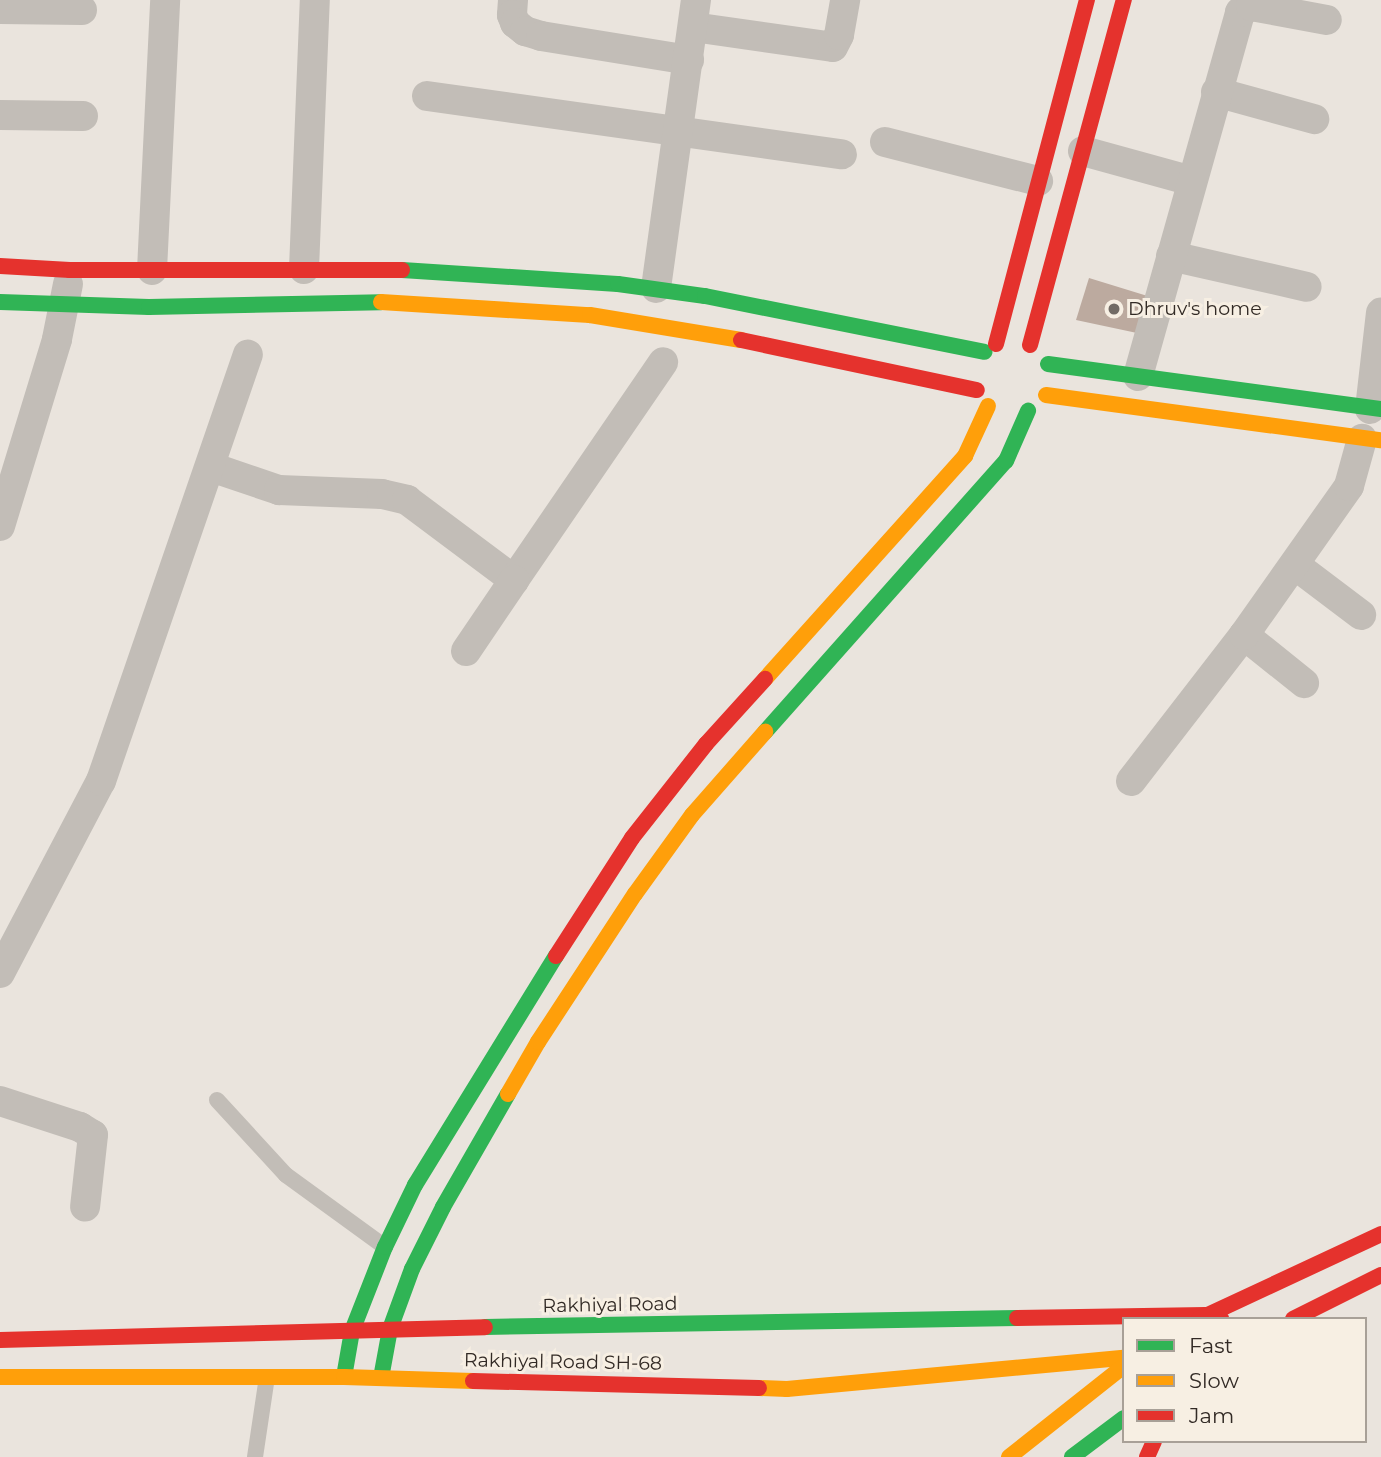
<!DOCTYPE html>
<html>
<head>
<meta charset="utf-8">
<style>
  body { margin:0 }
  #map { position:relative; width:1381px; height:1457px; overflow:hidden; background:#eae4dd; font-family:Montserrat,sans-serif }
  div>[style] { position:absolute }
  [style*='--x'] { left:calc(var(--x)*1px); top:calc(var(--y)*1px); width:calc(var(--w)*1px); rotate:calc(var(--a)*1deg) }
  .building>* { inset:0; background:#bcaa9f }
  .lane>* { height:16px; margin:-8px; padding:0 8px; transform-origin:8px; border-radius:8px; background:#c2bdb7 }
  .street>* { height:30px; margin:-15px; padding:0 15px; transform-origin:15px; border-radius:15px; background:#c2bdb7 }
  .fast>* { height:16px; margin:-8px; padding:0 8px; transform-origin:8px; border-radius:8px; background:#30b455 }
  .slow>* { height:16px; margin:-8px; padding:0 8px; transform-origin:8px; border-radius:8px; background:#ff9f0a }
  .jam>* { height:16px; margin:-8px; padding:0 8px; transform-origin:8px; border-radius:8px; background:#e5322d }
  .dots>* { width:19px; height:19px; translate:-50% -50%; box-sizing:border-box; border:4px solid #f7efe3; border-radius:50% }
  span { translate:-50% -50%; white-space:nowrap; text-align:center; line-height:1.15; -webkit-text-stroke:6px #f7efe3; paint-order:stroke }
  .poi-label { font-size:19px; color:#322a25 }
  .left { translate:0 -50%; text-align:left }
  .street-label { font-size:19px; color:#322a25 }
  .legend { position:absolute; left:1122px; top:1317px; width:245px; height:126px; box-sizing:border-box; background:#f7efe3; border:2px solid #a8a097; margin:0; padding:9px 12px; list-style:none; font-size:21px; color:#322a25 }
  .legend li { display:flex; align-items:center; gap:14px; height:35px }
  .legend b { width:35px; border:2px solid #a8a097 }
</style>
</head>
<body>
<div id="map">
  <div class="building">
    <div style="clip-path:polygon(1089px 278px,1154px 298px,1137px 333px,1076px 320px)"></div>
  </div>
  <div class="lane">
    <div style="--x:217;--y:1100;--w:102;--a:47.4"></div>
    <div style="--x:286;--y:1175;--w:122;--a:36"></div>
    <div style="--x:255;--y:1457;--w:81;--a:-81.5"></div>
  </div>
  <div class="street">
    <div style="--x:513;--y:0;--w:15;--a:94"></div>
    <div style="--x:512;--y:15;--w:9;--a:69"></div>
    <div style="--x:515;--y:23;--w:13;--a:39"></div>
    <div style="--x:525;--y:31;--w:17;--a:17"></div>
    <div style="--x:541;--y:36;--w:150;--a:9.2"></div>
    <div style="--x:0;--y:9;--w:82;--a:0.7"></div>
    <div style="--x:693;--y:27;--w:141;--a:8.1"></div>
    <div style="--x:833;--y:47;--w:13;--a:-63"></div>
    <div style="--x:839;--y:35;--w:36;--a:-80"></div>
    <div style="--x:1216;--y:92;--w:102;--a:15.4"></div>
    <div style="--x:427;--y:96;--w:419;--a:8"></div>
    <div style="--x:0;--y:115;--w:83;--a:0.7"></div>
    <div style="--x:885;--y:142;--w:158;--a:14.3"></div>
    <div style="--x:1083;--y:151;--w:113;--a:15.4"></div>
    <div style="--x:1171;--y:256;--w:139;--a:12.8"></div>
    <div style="--x:304;--y:269;--w:269;--a:-87.7"></div>
    <div style="--x:152;--y:270;--w:270;--a:-87.2"></div>
    <div style="--x:656;--y:288;--w:291;--a:-82.1"></div>
    <div style="--x:1138;--y:376;--w:378;--a:-74.3"></div>
    <div style="--x:1240;--y:12;--w:13;--a:-29"></div>
    <div style="--x:1251;--y:6;--w:77;--a:10.4"></div>
    <div style="--x:1370;--y:409;--w:97;--a:-83.5"></div>
    <div style="--x:211;--y:467;--w:72;--a:18.7"></div>
    <div style="--x:279;--y:490;--w:103;--a:2.2"></div>
    <div style="--x:382;--y:494;--w:26;--a:13"></div>
    <div style="--x:407;--y:500;--w:134;--a:36.8"></div>
    <div style="--x:514;--y:580;--w:264;--a:-55.6"></div>
    <div style="--x:0;--y:526;--w:195;--a:-73"></div>
    <div style="--x:57;--y:339;--w:56;--a:-78.7"></div>
    <div style="--x:1295;--y:565;--w:83;--a:37.1"></div>
    <div style="--x:1244;--y:635;--w:77;--a:38.7"></div>
    <div style="--x:466;--y:651;--w:86;--a:-55.9"></div>
    <div style="--x:1131;--y:781;--w:185;--a:-52.3"></div>
    <div style="--x:1244;--y:635;--w:182;--a:-54.8"></div>
    <div style="--x:1349;--y:486;--w:49;--a:-74.5"></div>
    <div style="--x:0;--y:973;--w:217;--a:-62.3"></div>
    <div style="--x:101;--y:781;--w:451;--a:-71"></div>
    <div style="--x:0;--y:1101;--w:84;--a:18"></div>
    <div style="--x:80;--y:1127;--w:15;--a:32"></div>
    <div style="--x:93;--y:1135;--w:72;--a:96.3"></div>
  </div>
  <div class="fast">
    <div style="--x:402;--y:270;--w:216;--a:3.7"></div>
    <div style="--x:618;--y:284;--w:88;--a:7.9"></div>
    <div style="--x:705;--y:296;--w:285;--a:11.3"></div>
    <div style="--x:0;--y:302;--w:149;--a:1.9"></div>
    <div style="--x:149;--y:307;--w:232;--a:-1.2"></div>
    <div style="--x:1048;--y:364;--w:336;--a:7.7"></div>
    <div style="--x:765;--y:732;--w:363;--a:-48.4"></div>
    <div style="--x:1006;--y:461;--w:55;--a:-66.3"></div>
    <div style="--x:485;--y:1327;--w:532;--a:-0.97"></div>
    <div style="--x:344;--y:1377;--w:47;--a:-80.1"></div>
    <div style="--x:352;--y:1331;--w:90;--a:-68.6"></div>
    <div style="--x:385;--y:1247;--w:69;--a:-64.2"></div>
    <div style="--x:415;--y:1185;--w:269;--a:-58.4"></div>
    <div style="--x:381;--y:1378;--w:50;--a:-79.6"></div>
    <div style="--x:390;--y:1329;--w:64;--a:-69.9"></div>
    <div style="--x:412;--y:1269;--w:69;--a:-63.4"></div>
    <div style="--x:443;--y:1207;--w:130;--a:-60.1"></div>
    <div style="--x:1072;--y:1457;--w:65;--a:-36.9"></div>
  </div>
  <div class="slow">
    <div style="--x:381;--y:302;--w:209;--a:3.6"></div>
    <div style="--x:590;--y:315;--w:153;--a:9.4"></div>
    <div style="--x:1046;--y:395;--w:338;--a:7.7"></div>
    <div style="--x:765;--y:679;--w:300;--a:-48.1"></div>
    <div style="--x:965;--y:456;--w:55;--a:-65.3"></div>
    <div style="--x:508;--y:1094;--w:60;--a:-60"></div>
    <div style="--x:538;--y:1042;--w:177;--a:-56.8"></div>
    <div style="--x:635;--y:894;--w:97;--a:-54.2"></div>
    <div style="--x:692;--y:815;--w:111;--a:-48.7"></div>
    <div style="--x:0;--y:1377;--w:344;--a:0"></div>
    <div style="--x:344;--y:1377;--w:129;--a:1.8"></div>
    <div style="--x:759;--y:1388;--w:28;--a:2"></div>
    <div style="--x:787;--y:1389;--w:338;--a:-5.3"></div>
    <div style="--x:1009;--y:1457;--w:147;--a:-38.4"></div>
  </div>
  <div class="jam">
    <div style="--x:0;--y:266;--w:70;--a:3.3"></div>
    <div style="--x:70;--y:270;--w:332;--a:0"></div>
    <div style="--x:741;--y:340;--w:241;--a:12"></div>
    <div style="--x:996;--y:344;--w:356;--a:-75.2"></div>
    <div style="--x:1030;--y:345;--w:358;--a:-74.8"></div>
    <div style="--x:556;--y:956;--w:140;--a:-57.2"></div>
    <div style="--x:632;--y:838;--w:120;--a:-51.8"></div>
    <div style="--x:706;--y:744;--w:88;--a:-47.8"></div>
    <div style="--x:1017;--y:1318;--w:189;--a:-0.9"></div>
    <div style="--x:1206;--y:1315;--w:16;--a:15"></div>
    <div style="--x:1199;--y:1319;--w:201;--a:-25"></div>
    <div style="--x:1293;--y:1319;--w:98;--a:-26.6"></div>
    <div style="--x:0;--y:1340;--w:485;--a:-1.5"></div>
    <div style="--x:473;--y:1381;--w:286;--a:1.4"></div>
    <div style="--x:1147;--y:1457;--w:17;--a:-66"></div>
  </div>
  <div class="dots">
    <div style="left:1114px;top:309px;background:#726b65"></div>
  </div>
  <div class="poi-label">
    <span class="left" style="left:1128px;top:309px">Dhruv's home</span>
  </div>
  <div class="street-label">
    <span style="left:610px;top:1305px;rotate:-1deg">Rakhiyal Road</span>
    <span style="left:563px;top:1362px;rotate:1deg">Rakhiyal Road SH-68</span>
  </div>
  <ul class="legend">
  <li><b style="height:9px;background:#30b455"></b>Fast</li>
  <li><b style="height:9px;background:#ff9f0a"></b>Slow</li>
  <li><b style="height:9px;background:#e5322d"></b>Jam</li>
  </ul>
</div>
</body>
</html>
